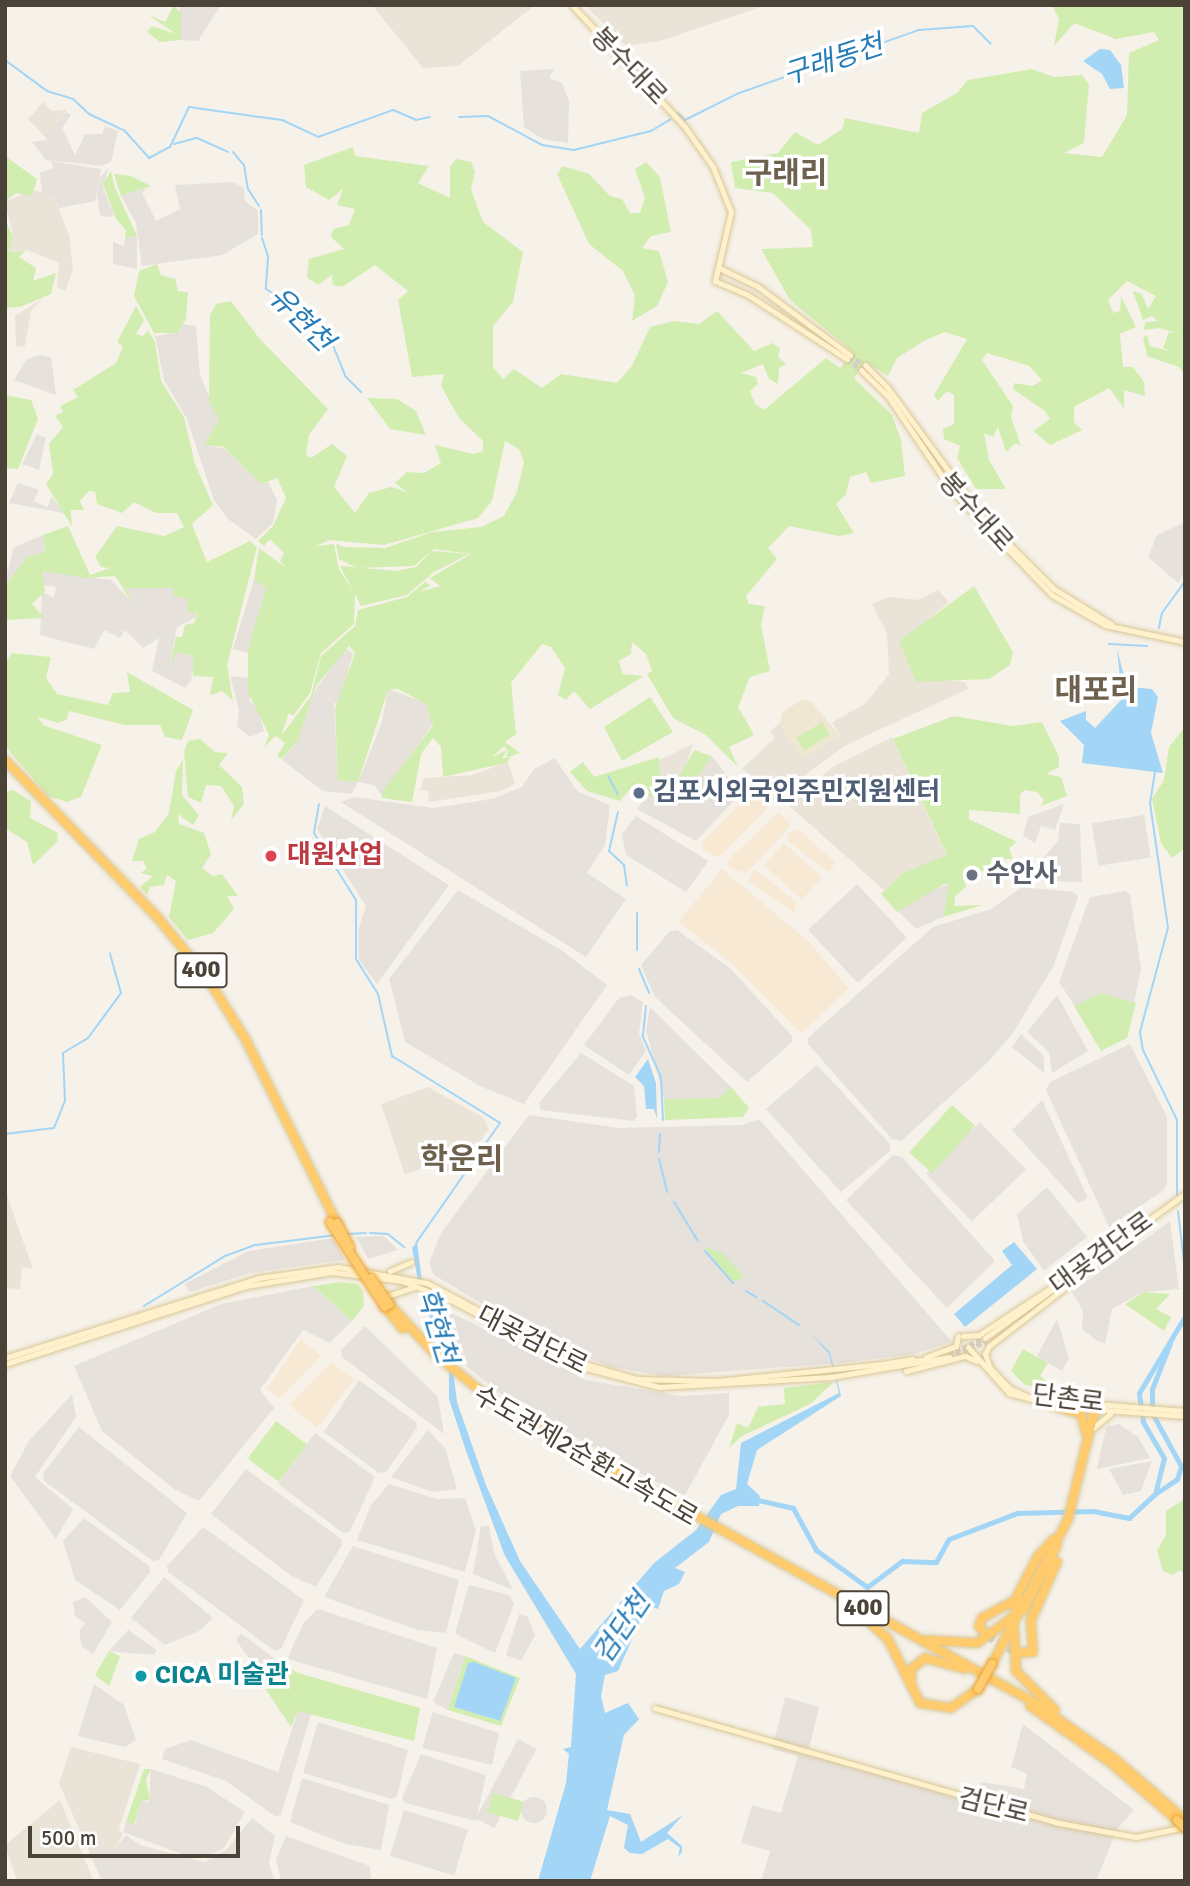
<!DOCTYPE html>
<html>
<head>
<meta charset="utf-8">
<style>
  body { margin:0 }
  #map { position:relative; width:1190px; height:1886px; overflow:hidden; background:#f6f2ea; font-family:Signika,"Noto Sans KR",sans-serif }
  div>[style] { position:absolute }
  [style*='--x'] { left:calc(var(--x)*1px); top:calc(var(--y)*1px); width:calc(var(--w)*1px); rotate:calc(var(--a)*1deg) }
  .residential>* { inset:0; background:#eae4d8 }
  .commercial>* { inset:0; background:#f8e9d4; transform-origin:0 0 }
  .industrial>* { inset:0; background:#e6e1db; transform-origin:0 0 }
  .round { border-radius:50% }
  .education>* { inset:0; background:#f0e7d3 }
  .green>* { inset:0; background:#d2edb0; transform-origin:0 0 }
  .water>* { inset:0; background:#a3d5f6 }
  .stream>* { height:2px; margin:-1px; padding:0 1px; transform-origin:1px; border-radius:1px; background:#a3d5f6 }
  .river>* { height:5px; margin:-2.5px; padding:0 2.5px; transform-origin:2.5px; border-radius:2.5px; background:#a3d5f6 }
  .secondary-tunnel>* { height:5px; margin-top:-2.5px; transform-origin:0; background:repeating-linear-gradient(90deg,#d4cfc6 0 5px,transparent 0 7.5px) }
  .motorway-tunnel>* { height:8px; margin-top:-4px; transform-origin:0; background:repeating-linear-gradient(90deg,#d4cfc6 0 8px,transparent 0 12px) }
  .roads { filter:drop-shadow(0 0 2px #d9c797) drop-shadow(0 0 2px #d9c797) }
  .secondary>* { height:5px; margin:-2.5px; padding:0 2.5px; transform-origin:2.5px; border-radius:2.5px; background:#fff1cb }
  .motorway>* { height:8px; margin:-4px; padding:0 4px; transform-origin:4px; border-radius:4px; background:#ffcb6c }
  .bridges { filter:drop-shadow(0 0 2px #e9a231) drop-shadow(0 0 2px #e9a231) }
  .motorway-bridge>* { height:8px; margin:-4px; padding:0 4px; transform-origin:4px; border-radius:4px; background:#ffcb6c }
  .dots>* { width:19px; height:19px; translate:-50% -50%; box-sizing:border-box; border:4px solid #fff; border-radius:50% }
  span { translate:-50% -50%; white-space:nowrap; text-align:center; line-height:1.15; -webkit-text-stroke:7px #fff; paint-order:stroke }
  .shield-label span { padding:2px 5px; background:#fff; border:2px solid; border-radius:5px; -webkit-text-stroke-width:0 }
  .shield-label { font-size:24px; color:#4b4337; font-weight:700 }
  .street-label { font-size:26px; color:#4b4337 }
  .service-label { font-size:26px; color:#4e5e75; font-weight:700 }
  .left { translate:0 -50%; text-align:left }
  .health-label { font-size:26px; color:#be3a42; font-weight:700 }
  .worship-label { font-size:26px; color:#5b616d; font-weight:700 }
  .culture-label { font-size:26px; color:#0d838f; font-weight:700 }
  .water-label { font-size:28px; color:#267cb7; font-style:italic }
  .quarter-label { font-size:30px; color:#6e614d; font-weight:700 }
  .frame { position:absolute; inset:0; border:7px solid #4b4337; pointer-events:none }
  .scale { position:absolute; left:28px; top:1826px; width:212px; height:32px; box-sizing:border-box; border:4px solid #4b4337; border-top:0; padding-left:9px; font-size:21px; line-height:24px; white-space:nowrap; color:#4b4337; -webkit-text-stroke:5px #fff; paint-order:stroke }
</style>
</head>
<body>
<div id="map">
  <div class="residential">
    <div style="clip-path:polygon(372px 5px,535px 5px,458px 66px,423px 68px)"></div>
    <div style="clip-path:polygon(585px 5px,767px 5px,660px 41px,626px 46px)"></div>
    <div style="clip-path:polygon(43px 102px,52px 111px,67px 110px,44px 136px,28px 119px)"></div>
    <div style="clip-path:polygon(36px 190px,55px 199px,69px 235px,73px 270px,65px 291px,57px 287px,59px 263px,27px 250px,9px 252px,13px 236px,5px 201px)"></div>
    <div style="clip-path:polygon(43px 298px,31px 311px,25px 346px,16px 347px,15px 316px)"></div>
    <div style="clip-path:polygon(938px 590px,949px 602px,900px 642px,926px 679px,965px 682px,968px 689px,846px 745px,777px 795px,742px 769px,775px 738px,770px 731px,780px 723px,802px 758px,840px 736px,832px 722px,865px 704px,889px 674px,887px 633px,872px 604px,889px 597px,918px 600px)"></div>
    <div style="clip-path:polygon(892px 737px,947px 856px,903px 873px,885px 891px,787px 804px,833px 767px)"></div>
    <div style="clip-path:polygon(693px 744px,680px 783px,663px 786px,656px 771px,660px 760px)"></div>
    <div style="clip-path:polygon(508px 762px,515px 784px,501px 791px,429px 802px,428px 790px,420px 791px,424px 778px,472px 775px)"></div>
    <div style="clip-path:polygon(428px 1087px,483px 1117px,489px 1129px,461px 1167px,439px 1173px,435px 1163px,405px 1175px,381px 1104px)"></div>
    <div style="clip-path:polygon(5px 1190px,33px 1269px,22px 1267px,20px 1289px,6px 1288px,5px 1293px)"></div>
    <div style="clip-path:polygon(71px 1747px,140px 1764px,119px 1829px,123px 1835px,113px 1851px,83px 1838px,59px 1783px)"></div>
    <div style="clip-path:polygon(60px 1800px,93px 1879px,17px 1881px,5px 1845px)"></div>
  </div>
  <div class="commercial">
    <div style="clip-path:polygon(752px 791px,767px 800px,767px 809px,720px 857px,703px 851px,702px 842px)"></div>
    <div style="clip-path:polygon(779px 812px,790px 823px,786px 831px,746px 873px,729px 868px,727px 861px)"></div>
    <div style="clip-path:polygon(798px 829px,835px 862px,830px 873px,788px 841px,788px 834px)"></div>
    <div style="left:784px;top:843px;width:51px;height:30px;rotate:42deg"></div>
    <div style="clip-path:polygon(722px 869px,807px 940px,849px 988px,801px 1034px,729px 961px,678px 922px)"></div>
    <div style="clip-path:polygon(754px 869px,797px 902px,794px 913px,749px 881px)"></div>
    <div style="clip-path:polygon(301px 1339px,321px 1356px,279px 1399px,267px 1388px)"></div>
    <div style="clip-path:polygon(331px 1362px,354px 1379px,317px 1428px,289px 1405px)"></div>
  </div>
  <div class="industrial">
    <div style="clip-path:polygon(179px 5px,221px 5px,198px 41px,181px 40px)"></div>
    <div style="clip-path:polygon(554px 69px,549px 78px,562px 83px,569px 101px,568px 143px,543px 139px,524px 127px,520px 71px)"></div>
    <div style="clip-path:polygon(66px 112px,71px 115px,62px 128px,75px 155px,85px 134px,102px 134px,105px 126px,118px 131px,111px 162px,101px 166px,46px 160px,32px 142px,47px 140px,44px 136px)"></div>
    <div style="clip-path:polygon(51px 161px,101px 169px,95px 201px,59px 208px,55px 199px,42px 193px,40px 173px,53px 168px)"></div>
    <div style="clip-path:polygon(109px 167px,103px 187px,114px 216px,105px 217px,100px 215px,97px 195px,99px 179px)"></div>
    <div style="clip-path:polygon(233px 182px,244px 188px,245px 201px,258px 211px,258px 234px,222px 255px,142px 266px,136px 223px,121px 196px,147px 188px,142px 193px,156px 221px,180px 209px,175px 185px)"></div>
    <div style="clip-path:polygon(137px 236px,137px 269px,113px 264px,113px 242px,124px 246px,125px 238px)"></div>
    <div style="clip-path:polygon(181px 324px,196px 326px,200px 375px,219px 420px,205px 445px,226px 449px,261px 484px,268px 482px,277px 500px,273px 523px,256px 539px,228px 519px,214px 500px,187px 419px,164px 380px,155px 336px,180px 332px)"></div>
    <div style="clip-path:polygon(39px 355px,51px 357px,56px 395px,14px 380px,26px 360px)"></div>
    <div style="clip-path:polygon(37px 434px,46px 438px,39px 470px,22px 464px)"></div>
    <div style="clip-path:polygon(18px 483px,39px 490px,34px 501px,40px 504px,47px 507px,52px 497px,64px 513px,9px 503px)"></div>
    <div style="clip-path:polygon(1185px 522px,1185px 572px,1178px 583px,1148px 557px,1157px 535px)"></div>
    <div style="clip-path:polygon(43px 535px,45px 552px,27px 557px,5px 586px,13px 548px)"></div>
    <div style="clip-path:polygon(42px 571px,111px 580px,133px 603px,126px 588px,173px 588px,188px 598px,197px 617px,177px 627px,170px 665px,177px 652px,195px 657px,191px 681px,185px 688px,152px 671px,159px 638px,143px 648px,125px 630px,120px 638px,104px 630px,94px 649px,40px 635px,42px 592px,54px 598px,56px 587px,42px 585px)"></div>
    <div style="clip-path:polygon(254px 580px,266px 588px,248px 653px,233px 649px)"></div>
    <div style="clip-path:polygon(345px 648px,353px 653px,339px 703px,334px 703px,338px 780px,358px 782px,382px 722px,388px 689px,426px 703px,433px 724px,382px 795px,374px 785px,358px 782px,352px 794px,323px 791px,282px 760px,298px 740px,314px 692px)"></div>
    <div style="clip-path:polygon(230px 676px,248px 678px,250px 702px,257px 706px,264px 731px,250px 737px,237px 727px,239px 710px)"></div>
    <div style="clip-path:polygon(712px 756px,733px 784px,740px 777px,746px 788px,696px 841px,637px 809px,647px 795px,670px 801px,684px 796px)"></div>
    <div style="clip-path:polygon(555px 758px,577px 791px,610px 805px,605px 845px,587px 873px,626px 899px,586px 957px,341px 802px,354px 797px,433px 808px,492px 799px,522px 787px,534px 769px)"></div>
    <div style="clip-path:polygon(1064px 804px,1055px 830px,1041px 826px,1035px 843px,1023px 836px,1028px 817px)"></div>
    <div style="clip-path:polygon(325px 806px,449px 885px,377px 984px,359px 960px,358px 931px,366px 906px,317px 829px)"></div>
    <div style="left:1144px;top:815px;width:43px;height:53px;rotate:81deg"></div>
    <div style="clip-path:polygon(636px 816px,708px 861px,686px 892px,626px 855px,622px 834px)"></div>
    <div style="clip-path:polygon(1060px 823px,1080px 824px,1082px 882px,1024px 880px,1058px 841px)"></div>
    <div style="left:857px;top:884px;width:73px;height:67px;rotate:47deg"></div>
    <div style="clip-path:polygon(949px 884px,943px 917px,916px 929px,898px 911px,920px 894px)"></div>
    <div style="clip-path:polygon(1022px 887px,1074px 892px,1078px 897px,1053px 967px,1013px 1033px,987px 1063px,901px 1141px,892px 1139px,808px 1044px,808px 1038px,933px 927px,991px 909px)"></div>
    <div style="clip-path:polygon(458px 890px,561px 950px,607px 985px,524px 1104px,482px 1087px,405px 1042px,389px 979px)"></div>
    <div style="clip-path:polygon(1125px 891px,1130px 894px,1141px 969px,1134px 1003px,1101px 993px,1075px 1006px,1059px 982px,1090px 897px)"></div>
    <div style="clip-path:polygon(677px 930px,731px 969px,792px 1036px,792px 1042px,747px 1082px,655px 997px,641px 965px,669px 932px)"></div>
    <div style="clip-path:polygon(631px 995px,643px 1002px,639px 1033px,646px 1051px,629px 1075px,584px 1045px,619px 998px)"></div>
    <div style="clip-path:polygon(1057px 995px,1088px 1051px,1052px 1073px,1049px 1052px,1027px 1032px)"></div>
    <div style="clip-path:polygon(650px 1007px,731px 1087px,719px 1098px,664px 1099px,646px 1030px)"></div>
    <div style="clip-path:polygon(1021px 1034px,1044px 1056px,1044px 1073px,1012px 1047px)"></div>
    <div style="clip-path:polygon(1130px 1044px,1167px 1117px,1167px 1182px,1164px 1190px,1109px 1227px,1046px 1090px,1050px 1082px)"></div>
    <div style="clip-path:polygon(581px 1053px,634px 1086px,637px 1117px,633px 1121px,541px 1110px,539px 1103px)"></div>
    <div style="clip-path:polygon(817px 1065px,890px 1144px,890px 1151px,841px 1192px,766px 1109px)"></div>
    <div style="clip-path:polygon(1042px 1100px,1088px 1198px,1078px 1203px,1012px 1130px)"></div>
    <div style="clip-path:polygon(529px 1115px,619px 1128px,742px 1125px,759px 1119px,952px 1342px,914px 1354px,841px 1363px,664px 1376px,611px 1367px,538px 1337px,434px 1275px,429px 1263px,441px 1233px)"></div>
    <div style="left:980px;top:1122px;width:66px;height:75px;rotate:46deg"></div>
    <div style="clip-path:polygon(893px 1155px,902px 1157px,995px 1261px,947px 1308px,846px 1200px)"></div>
    <div style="clip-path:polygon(1047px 1187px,1087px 1237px,1044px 1271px,1023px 1241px,1017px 1214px)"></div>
    <div style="clip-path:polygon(1170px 1221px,1179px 1289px,1143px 1292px,1112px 1309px,1105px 1344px,1096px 1340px,1082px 1329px,1083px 1311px,1072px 1292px)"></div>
    <div style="clip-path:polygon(384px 1236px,398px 1250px,368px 1259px,356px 1237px)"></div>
    <div style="clip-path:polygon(333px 1238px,345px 1260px,250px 1273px,190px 1292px,184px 1284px,249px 1251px)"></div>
    <div style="clip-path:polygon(313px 1286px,352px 1321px,330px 1343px,303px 1330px,260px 1390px,274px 1408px,199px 1501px,174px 1489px,102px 1431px,74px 1366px,221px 1304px)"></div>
    <div style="clip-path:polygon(430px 1302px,586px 1380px,681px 1396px,729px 1393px,729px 1415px,684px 1497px,508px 1400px,460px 1361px)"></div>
    <div style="clip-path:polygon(1057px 1319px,1069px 1358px,1062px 1371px,1037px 1356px)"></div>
    <div style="clip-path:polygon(365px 1326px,438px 1397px,444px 1434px,342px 1357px,341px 1350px)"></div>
    <div style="clip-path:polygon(359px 1380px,416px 1422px,417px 1428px,386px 1472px,379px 1473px,324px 1432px)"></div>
    <div style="clip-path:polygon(72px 1394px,76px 1417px,35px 1477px,73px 1509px,56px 1539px,10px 1476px,29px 1441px)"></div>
    <div style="clip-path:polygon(1119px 1424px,1138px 1437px,1150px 1458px,1097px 1469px,1106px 1427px)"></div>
    <div style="clip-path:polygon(79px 1427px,187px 1513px,159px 1560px,153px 1561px,44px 1481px,43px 1473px)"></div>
    <div style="clip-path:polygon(428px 1430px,445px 1448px,457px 1489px,432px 1492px,391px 1477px)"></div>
    <div style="clip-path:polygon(315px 1433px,375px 1477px,350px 1531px,343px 1533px,278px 1484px)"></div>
    <div style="clip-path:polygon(1152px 1461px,1141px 1491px,1123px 1495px,1109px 1469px)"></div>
    <div style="clip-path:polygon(246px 1469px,341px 1539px,342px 1545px,316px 1587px,290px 1575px,211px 1514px)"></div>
    <div style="clip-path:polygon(389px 1484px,437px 1499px,465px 1498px,476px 1530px,465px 1572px,357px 1540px,371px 1505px)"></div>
    <div style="clip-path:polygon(84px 1518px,149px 1566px,150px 1572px,120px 1610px,75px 1580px,63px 1541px)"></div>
    <div style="clip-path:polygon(481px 1526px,489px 1526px,494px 1553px,513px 1590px,473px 1574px)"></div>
    <div style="clip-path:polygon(203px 1527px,304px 1600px,281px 1649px,275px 1651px,168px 1572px,167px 1566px)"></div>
    <div style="clip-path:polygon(353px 1546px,459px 1580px,446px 1633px,418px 1630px,324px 1597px)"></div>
    <div style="clip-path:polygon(164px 1577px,213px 1618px,199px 1631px,165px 1645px,131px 1618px)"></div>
    <div style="clip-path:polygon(469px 1585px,509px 1595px,514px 1604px,495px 1653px,455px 1634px)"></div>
    <div style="clip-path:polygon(85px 1597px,112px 1622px,93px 1654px,82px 1647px,79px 1631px,85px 1623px,75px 1616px,73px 1602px)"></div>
    <div style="clip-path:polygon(318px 1609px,437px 1648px,427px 1699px,287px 1659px,304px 1622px)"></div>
    <div style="clip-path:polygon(519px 1614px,527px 1616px,535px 1635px,521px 1661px,506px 1655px)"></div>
    <div style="clip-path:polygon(128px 1630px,157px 1650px,154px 1655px,109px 1651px)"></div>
    <div style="clip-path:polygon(241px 1633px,276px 1660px,263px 1678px,236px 1640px)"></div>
    <div style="clip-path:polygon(454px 1653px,465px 1656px,448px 1710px,433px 1702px)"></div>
    <div style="clip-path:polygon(94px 1684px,124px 1705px,136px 1740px,125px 1747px,78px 1736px)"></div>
    <div style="clip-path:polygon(785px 1697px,819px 1707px,809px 1749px,961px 1800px,982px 1782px,1024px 1789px,1027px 1774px,1011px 1767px,1023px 1724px,1134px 1810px,1117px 1829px,1096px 1881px,761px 1881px,770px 1851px,741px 1843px,752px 1805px,781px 1813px,798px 1756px,772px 1749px)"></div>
    <div style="clip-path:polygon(298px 1711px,311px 1714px,281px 1815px,276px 1817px,226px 1781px,162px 1759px,165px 1749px,191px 1740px,278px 1772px)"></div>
    <div style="clip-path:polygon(433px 1712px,499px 1733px,492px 1765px,422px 1748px)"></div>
    <div style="clip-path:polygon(318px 1722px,408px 1750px,397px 1796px,392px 1799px,303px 1773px)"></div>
    <div style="left:518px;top:1739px;width:21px;height:90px;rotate:28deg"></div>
    <div style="clip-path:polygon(421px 1754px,486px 1775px,476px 1821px,405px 1803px,402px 1798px)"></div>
    <div style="clip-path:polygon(151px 1769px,207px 1787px,245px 1812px,224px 1848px,207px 1857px,192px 1858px,123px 1832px,126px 1822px,135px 1824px,141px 1801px,149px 1802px)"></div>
    <div style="clip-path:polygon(302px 1778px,389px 1805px,381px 1850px,345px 1844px,290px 1822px)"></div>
    <div class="round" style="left:521px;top:1797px;width:26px;height:26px"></div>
    <div style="left:404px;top:1810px;width:67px;height:48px;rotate:17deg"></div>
    <div style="clip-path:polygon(252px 1818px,275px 1836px,269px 1863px,275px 1881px,102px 1881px,83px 1838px,113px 1851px,126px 1835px,140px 1845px,204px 1862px,226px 1850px)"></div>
    <div style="clip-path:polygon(286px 1836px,370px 1866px,371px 1881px,281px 1881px,276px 1860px)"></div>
  </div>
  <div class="education">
    <div style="clip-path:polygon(802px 699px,811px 701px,840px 736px,802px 758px,780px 723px,782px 713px)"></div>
  </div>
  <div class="green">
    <div style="clip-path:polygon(174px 5px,181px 14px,181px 40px,160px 42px,147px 32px,152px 26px,176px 34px,147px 14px,165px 22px)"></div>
    <div style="clip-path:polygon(evenodd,1052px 5px,1185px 5px,1185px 375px,1179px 367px,1147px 356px,1143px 338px,1147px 335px,1150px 346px,1172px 352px,1163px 348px,1169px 332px,1179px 334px,1160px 328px,1143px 330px,1146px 322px,1158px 321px,1152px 316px,1143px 320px,1133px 291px,1142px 294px,1148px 309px,1156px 296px,1127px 281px,1108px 300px,1113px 313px,1120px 311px,1121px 296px,1136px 327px,1120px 334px,1123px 367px,1133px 367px,1144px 382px,1145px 396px,1124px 390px,1124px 408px,1109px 388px,1074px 407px,1074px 422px,1082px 430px,1050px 445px,1033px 431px,1050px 419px,1045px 411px,1013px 389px,1014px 383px,1033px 386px,1042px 380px,1029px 366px,987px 353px,982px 360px,1013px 406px,1011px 417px,1021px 446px,1015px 443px,1006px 452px,998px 427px,993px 437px,984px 433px,989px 460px,1006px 489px,976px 489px,957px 458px,960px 446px,944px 439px,943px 429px,954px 424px,954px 395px,947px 391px,938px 401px,934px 395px,967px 339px,945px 332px,924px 341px,897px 358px,888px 376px,866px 362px,854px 378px,892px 415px,901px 440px,905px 476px,871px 483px,866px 472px,850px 477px,846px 494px,836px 504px,854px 533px,839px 536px,789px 526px,768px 548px,777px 559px,746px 596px,749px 604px,765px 606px,761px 625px,770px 671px,750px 677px,738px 707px,754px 735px,729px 747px,738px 767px,706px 735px,673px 718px,647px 674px,652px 671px,646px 654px,632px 642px,631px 654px,619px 661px,621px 669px,623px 674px,644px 676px,590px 709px,574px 691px,566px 700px,558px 695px,565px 668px,551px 647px,542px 644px,511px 683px,516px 734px,505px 742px,520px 753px,506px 758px,508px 751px,504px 746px,492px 757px,507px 750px,502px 758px,511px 758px,506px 763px,443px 777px,441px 747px,433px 738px,421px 754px,412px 802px,382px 798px,382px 792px,433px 726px,426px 704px,398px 689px,388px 690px,358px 782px,338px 780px,335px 709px,355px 653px,349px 646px,316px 686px,298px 740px,282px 759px,277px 756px,285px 743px,280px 739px,275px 736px,264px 748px,269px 735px,248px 692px,248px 649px,266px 588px,254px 580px,259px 548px,286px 568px,280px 561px,284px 553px,270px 539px,264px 546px,258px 541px,273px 526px,286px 498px,277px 478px,261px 484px,224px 447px,204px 445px,219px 420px,209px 401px,210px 315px,216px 304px,231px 301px,259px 338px,328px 409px,309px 435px,306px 455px,311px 458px,332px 444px,347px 456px,334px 487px,355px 513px,369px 493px,391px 487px,407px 492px,395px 483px,407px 472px,424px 473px,441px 463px,435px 445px,473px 454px,483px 451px,483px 441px,459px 418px,441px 386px,444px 374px,412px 377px,398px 300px,408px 291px,375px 265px,342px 287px,333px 285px,332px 275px,318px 285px,307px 277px,309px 259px,344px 249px,331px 237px,333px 229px,349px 225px,355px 209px,337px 205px,343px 189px,329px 200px,306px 187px,304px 165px,353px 147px,355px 156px,429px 166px,418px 183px,450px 198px,450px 167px,456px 159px,471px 162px,475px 172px,471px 189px,483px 222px,523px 252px,513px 302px,493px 326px,493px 367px,503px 379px,514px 369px,542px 388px,561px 374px,617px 383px,632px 366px,650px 327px,674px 321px,699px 324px,717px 311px,754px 351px,772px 343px,780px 348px,778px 357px,786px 364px,779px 368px,778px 384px,769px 379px,763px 364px,741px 373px,756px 377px,758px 384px,750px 391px,755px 404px,764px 410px,826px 358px,840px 368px,853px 352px,790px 300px,761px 249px,813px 247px,811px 230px,773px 193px,735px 188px,731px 162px,778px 153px,795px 132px,818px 145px,842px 129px,845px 118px,919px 133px,922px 113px,957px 93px,968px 80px,1032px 69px,1054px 77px,1082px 75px,1089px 84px,1084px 143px,1064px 153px,1102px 157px,1127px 115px,1129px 53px,1159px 40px,1154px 32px,1116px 39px,1074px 23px,1054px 46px,1059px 19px,1052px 5px,505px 441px,519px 449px,524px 462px,517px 492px,504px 516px,481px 527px,432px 532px,385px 548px,344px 547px,336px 544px,339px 559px,357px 568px,414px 566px,434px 549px,471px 554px,430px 578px,440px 586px,419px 592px,431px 585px,425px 582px,407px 597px,358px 610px,355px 626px,321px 656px,311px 696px,281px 736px,289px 713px,293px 716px,310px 693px,321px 653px,354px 624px,355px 594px,339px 569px,334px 544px,316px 546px,329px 540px,384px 545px,478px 518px,492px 501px,505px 441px)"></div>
    <div style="clip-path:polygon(5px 156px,37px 179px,32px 196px,16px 193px,5px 201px)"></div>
    <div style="clip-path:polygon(646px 162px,660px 177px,671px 232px,651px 236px,642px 248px,659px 251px,668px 282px,657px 306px,632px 321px,635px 295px,623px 271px,589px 244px,557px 174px,563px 166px,589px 174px,610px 196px,622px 199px,630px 213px,640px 213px,645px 198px,635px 169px)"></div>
    <div style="clip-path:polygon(111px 171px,115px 188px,137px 236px,125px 238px,126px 230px,116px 219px,103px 184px)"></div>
    <div style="clip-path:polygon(114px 174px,131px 176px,151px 186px,121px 196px)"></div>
    <div style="clip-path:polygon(5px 220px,13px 236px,9px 252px,25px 251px,19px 257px,36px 268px,33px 281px,56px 273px,51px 294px,20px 307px,5px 308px)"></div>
    <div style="clip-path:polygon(157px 264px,161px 275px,175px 279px,178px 291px,188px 292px,186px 319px,178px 333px,154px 333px,134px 296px,139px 271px)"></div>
    <div style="clip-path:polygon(136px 306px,144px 320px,136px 334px,143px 336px,148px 330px,155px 342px,161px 381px,184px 417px,195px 464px,213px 505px,192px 524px,207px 562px,250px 541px,257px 547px,227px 665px,233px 701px,222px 691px,210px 695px,213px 677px,193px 676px,193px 656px,177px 652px,170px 666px,176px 637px,182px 637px,185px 625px,194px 623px,197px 614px,187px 611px,188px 598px,174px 597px,173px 588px,126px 588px,133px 604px,115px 576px,87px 578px,42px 571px,45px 592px,32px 604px,44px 618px,5px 620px,5px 586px,27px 557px,45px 552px,43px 535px,68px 526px,90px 575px,110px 568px,101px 567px,95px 557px,117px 526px,164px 536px,184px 527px,177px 513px,156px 513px,134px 502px,122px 513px,97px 504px,95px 492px,89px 491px,80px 501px,84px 510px,71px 510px,72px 527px,46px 484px,53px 474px,49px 444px,63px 427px,55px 416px,63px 412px,60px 406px,78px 397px,73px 390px,116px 363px,123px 347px,117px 342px)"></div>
    <div style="clip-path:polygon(5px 395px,31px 400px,38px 419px,18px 469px,5px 468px)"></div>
    <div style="clip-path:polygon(367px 398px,397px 399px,416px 411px,426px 435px,390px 429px)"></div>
    <div style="clip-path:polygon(432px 551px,469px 554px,434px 572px,407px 595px,361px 606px,340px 566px,396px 571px,416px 567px)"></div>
    <div style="clip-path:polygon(974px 586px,1013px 652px,1010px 665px,989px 679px,916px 682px,899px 641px)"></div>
    <div style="clip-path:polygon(12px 653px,51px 657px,46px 678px,57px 694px,108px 705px,113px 693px,130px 692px,127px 672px,193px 710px,182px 740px,165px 737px,160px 725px,124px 725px,69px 711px,67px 719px,58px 723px,38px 717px,43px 725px,102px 745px,81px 797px,67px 802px,48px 796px,5px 746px,5px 663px)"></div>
    <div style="clip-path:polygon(650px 697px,673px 732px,622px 761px,604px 727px)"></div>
    <div style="clip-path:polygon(954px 716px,1013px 726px,1042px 722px,1059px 757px,1059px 767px,1046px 774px,1061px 777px,1067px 796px,1041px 806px,1044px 800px,1037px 792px,1025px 790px,1020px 794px,1020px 814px,969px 810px,969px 819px,1017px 842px,1009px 848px,1013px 859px,990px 860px,993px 872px,963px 871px,966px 887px,955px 896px,954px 906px,983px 905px,943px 917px,949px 884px,944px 884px,897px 912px,881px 894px,903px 873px,947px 855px,893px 739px)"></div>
    <div style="left:822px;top:722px;width:15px;height:30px;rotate:58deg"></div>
    <div style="clip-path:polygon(1185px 727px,1185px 848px,1172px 858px,1161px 843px,1152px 799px,1164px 780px,1169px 747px)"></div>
    <div style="clip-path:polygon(200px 739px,215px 752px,228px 753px,219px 765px,242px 787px,244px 804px,231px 820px,234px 806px,221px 786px,206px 785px,201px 803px,188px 797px,184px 752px,188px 741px)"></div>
    <div style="clip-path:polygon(694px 750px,712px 756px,686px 794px,674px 800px,651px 797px,632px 787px,620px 801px,587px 791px,570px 772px,583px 762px,594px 777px,659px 757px,660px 781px,674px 787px)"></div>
    <div style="clip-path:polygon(183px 760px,182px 795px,199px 815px,193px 825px,178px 814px,179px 824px,204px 833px,211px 854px,202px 868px,213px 876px,222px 874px,238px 896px,227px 896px,234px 909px,213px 933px,188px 940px,169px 917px,176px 881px,167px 875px,164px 885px,150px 887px,147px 895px,140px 887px,153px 876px,140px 873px,147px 869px,143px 861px,132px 861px,139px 839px,155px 832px,169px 813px,176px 771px)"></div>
    <div style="clip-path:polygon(13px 790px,31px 801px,30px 818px,58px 833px,57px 842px,33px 865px,27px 842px,6px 829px,5px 792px)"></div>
    <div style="clip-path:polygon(1101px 993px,1136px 1003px,1127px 1038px,1101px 1051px,1074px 1006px)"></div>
    <div style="clip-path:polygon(731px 1087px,749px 1108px,743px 1117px,665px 1120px,664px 1099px,719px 1098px)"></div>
    <div style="left:952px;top:1105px;width:31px;height:64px;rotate:42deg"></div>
    <div style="clip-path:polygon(704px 1246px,722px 1253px,744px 1276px,736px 1282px,727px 1277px)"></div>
    <div style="clip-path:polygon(341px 1282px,358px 1284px,363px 1292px,364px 1306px,352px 1321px,313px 1286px)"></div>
    <div style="clip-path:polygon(1144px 1292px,1170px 1294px,1156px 1309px,1171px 1317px,1164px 1331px,1125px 1304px)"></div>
    <div style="clip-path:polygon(1023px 1349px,1048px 1363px,1040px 1376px,1051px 1384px,1048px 1390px,1025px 1385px,1011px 1371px)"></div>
    <div style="clip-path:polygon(834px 1382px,810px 1404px,742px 1436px,729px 1448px,737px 1423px,748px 1428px,758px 1407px,785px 1404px,784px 1388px)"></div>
    <div style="left:276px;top:1421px;width:39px;height:47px;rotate:37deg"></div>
    <div style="clip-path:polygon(1185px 1499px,1185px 1574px,1180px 1570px,1173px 1575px,1163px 1571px,1157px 1551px,1166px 1535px,1166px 1511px)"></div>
    <div style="clip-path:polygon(109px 1651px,120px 1656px,109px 1686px,95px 1675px)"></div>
    <div style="clip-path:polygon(evenodd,465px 1656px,520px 1678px,501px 1726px,448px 1710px,465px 1656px,468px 1663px,516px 1678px,499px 1721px,455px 1707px,468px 1663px)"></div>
    <div style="clip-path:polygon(276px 1660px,298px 1673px,420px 1708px,414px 1741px,298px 1711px,291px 1727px,260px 1681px)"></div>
    <div style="clip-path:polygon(144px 1769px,151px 1769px,146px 1780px,150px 1800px,141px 1801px,134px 1824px,126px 1822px)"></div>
    <div style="left:493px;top:1793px;width:32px;height:20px;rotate:16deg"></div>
  </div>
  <div class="water">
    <div style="clip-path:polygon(1100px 49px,1110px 50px,1121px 65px,1124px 88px,1110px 89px,1102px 74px,1083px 61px)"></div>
    <div style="clip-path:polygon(1117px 649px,1127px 687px,1152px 689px,1158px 697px,1151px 733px,1163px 773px,1082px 763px,1084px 745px,1060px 721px,1086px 711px,1086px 720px,1095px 728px,1122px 699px)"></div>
    <div style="clip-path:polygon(648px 1059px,656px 1083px,657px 1119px,654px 1109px,646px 1109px,644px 1086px,635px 1077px)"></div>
    <div style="clip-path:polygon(417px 1242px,424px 1297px,451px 1353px,457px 1402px,486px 1485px,520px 1561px,580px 1649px,654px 1563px,696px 1530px,721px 1495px,736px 1489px,741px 1443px,839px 1393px,829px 1354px,810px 1333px,830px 1352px,841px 1396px,757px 1450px,747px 1484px,760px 1496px,759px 1506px,738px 1506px,721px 1514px,709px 1542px,675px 1568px,685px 1572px,679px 1584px,664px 1591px,658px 1609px,650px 1606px,644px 1612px,618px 1671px,605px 1675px,601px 1696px,605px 1713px,628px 1703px,639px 1719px,624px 1735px,607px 1810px,630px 1814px,641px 1842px,683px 1815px,667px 1833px,682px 1846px,682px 1852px,678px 1857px,680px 1848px,668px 1839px,642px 1854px,630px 1853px,624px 1848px,628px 1825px,610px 1816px,590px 1881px,538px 1881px,566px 1783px,569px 1754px,563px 1749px,571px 1747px,576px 1674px,505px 1556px,466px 1451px,449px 1399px,449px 1358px,421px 1298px,412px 1248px)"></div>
    <div style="clip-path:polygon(1014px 1242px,1037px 1269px,965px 1327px,954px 1314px,1012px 1265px,1002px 1251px)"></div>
    <div style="clip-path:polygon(474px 1662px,516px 1678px,500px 1721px,454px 1707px,468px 1663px)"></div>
  </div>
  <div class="stream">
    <div style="--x:5;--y:60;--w:52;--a:36.4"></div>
    <div style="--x:47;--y:91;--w:27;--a:17"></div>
    <div style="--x:73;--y:99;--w:22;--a:43"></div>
    <div style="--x:89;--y:114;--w:38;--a:25"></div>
    <div style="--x:124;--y:130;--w:38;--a:48"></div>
    <div style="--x:149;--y:158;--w:24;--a:-28"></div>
    <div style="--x:170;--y:147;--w:44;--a:-64.6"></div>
    <div style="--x:189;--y:107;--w:94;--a:8"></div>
    <div style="--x:282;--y:120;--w:40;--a:25"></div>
    <div style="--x:318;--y:137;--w:80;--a:-19.8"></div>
    <div style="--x:393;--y:110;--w:25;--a:23"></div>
    <div style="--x:416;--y:120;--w:14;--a:-12"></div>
    <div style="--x:678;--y:113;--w:10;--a:45"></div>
    <div style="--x:685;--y:120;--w:60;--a:-26.6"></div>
    <div style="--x:739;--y:93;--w:191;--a:-19.3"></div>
    <div style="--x:919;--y:30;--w:54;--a:-4.2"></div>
    <div style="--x:973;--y:26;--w:25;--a:45"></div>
    <div style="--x:459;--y:117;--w:29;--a:-2"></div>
    <div style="--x:488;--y:116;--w:61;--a:28.2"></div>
    <div style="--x:542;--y:145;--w:32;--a:9"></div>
    <div style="--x:574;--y:150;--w:79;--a:-13.9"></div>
    <div style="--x:651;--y:131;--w:23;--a:-31"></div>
    <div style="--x:174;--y:144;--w:24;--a:-15"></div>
    <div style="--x:197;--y:138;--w:34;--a:24"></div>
    <div style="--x:233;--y:152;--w:17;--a:50"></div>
    <div style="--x:244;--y:165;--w:24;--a:81"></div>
    <div style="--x:248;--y:189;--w:20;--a:57"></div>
    <div style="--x:261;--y:210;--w:25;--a:88"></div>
    <div style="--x:262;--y:238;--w:20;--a:72"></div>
    <div style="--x:268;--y:257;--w:32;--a:94"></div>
    <div style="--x:266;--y:289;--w:40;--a:32.9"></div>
    <div style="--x:300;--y:311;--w:28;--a:55"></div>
    <div style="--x:316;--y:334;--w:18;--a:29"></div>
    <div style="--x:332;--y:343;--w:35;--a:68"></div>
    <div style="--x:345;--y:376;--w:23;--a:45"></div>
    <div style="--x:1159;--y:628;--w:15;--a:-79"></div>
    <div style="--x:1162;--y:613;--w:39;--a:-54"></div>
    <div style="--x:1109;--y:644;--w:38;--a:3"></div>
    <div style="--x:1155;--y:772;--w:31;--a:99"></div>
    <div style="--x:1150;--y:803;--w:126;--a:81.8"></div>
    <div style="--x:1168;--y:928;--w:108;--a:105.1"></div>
    <div style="--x:1140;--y:1032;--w:18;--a:81"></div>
    <div style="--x:1143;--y:1050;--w:78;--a:64.1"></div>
    <div style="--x:1177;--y:1120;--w:75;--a:90"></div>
    <div style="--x:608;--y:776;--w:21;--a:62"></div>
    <div style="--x:319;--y:804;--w:29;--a:100"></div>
    <div style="--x:314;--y:833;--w:79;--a:57.9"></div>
    <div style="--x:356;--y:900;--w:59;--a:90"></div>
    <div style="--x:356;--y:959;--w:41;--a:57.8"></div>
    <div style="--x:378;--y:994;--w:64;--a:77.3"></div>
    <div style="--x:392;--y:1056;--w:127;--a:31.8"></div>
    <div style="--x:500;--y:1123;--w:146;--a:125"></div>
    <div style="--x:618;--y:812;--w:40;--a:103"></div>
    <div style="--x:609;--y:851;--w:21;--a:43"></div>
    <div style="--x:624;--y:865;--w:21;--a:82"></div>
    <div style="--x:637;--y:913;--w:37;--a:90"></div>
    <div style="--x:639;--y:969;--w:26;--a:67"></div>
    <div style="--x:646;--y:1006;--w:31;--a:96"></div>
    <div style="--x:643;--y:1037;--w:44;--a:65.8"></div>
    <div style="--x:661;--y:1077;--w:43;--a:87.3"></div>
    <div style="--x:5;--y:1134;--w:49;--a:-7"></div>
    <div style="--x:54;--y:1128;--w:29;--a:-68"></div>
    <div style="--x:65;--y:1101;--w:48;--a:-92.4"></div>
    <div style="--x:63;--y:1053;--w:29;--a:-31"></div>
    <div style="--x:88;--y:1038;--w:56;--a:-53.7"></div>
    <div style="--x:121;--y:993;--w:41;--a:-105.8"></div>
    <div style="--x:659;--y:1152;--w:18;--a:-87"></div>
    <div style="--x:659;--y:1159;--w:34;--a:76"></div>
    <div style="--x:674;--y:1202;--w:46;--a:58.4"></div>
    <div style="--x:1178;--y:1211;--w:60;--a:83.3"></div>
    <div style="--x:370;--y:1233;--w:18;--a:3"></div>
    <div style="--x:388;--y:1234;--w:21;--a:39"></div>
    <div style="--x:348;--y:1234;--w:18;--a:-3"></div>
    <div style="--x:705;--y:1251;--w:43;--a:48.8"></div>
    <div style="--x:746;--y:1291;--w:12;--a:31"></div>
    <div style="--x:763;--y:1301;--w:43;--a:33.7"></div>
    <div style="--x:144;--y:1306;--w:95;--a:-31.7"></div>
    <div style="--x:225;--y:1256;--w:33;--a:-20"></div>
    <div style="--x:256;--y:1245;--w:81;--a:-7.1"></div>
  </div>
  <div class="river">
    <div style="--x:1155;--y:1494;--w:27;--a:-34"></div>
    <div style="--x:1177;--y:1479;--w:14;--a:-73"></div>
    <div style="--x:1181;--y:1466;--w:60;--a:-118.7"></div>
    <div style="--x:1152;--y:1413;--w:24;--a:-90"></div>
    <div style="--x:1152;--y:1389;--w:49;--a:-68.6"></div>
    <div style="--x:754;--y:1499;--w:40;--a:13"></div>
    <div style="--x:793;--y:1508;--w:48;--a:61.3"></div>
    <div style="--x:816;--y:1550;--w:63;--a:36"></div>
    <div style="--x:867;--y:1587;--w:44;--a:-36.6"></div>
    <div style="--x:902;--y:1561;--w:34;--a:2"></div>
    <div style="--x:936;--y:1562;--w:26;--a:-61"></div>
    <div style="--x:949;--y:1539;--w:73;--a:-20.9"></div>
    <div style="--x:1017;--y:1513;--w:76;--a:-1.5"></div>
    <div style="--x:1093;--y:1511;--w:37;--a:11"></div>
    <div style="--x:1129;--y:1518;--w:35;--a:-43"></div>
    <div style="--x:1155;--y:1494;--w:37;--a:-76"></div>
    <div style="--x:1164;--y:1458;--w:42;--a:-120.3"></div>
    <div style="--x:1143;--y:1422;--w:29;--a:-98"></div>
    <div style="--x:1139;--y:1393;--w:90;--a:-59.1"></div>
  </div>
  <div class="secondary-tunnel">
    <div style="--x:850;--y:355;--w:18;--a:34"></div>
    <div style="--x:847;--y:359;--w:18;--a:38"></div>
    <div style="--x:949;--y:1354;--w:39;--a:-24"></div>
    <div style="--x:949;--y:1357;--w:41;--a:-22.8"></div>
  </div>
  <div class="motorway-tunnel">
    <div style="--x:987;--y:1636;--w:34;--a:30"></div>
  </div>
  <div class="roads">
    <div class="secondary">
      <div style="--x:572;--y:5;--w:166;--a:47.2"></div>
      <div style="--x:685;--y:127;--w:49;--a:55"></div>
      <div style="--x:713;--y:167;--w:48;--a:68.2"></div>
      <div style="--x:731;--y:212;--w:71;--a:103.1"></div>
      <div style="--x:715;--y:281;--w:36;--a:23"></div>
      <div style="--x:748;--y:295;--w:118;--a:32.9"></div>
      <div style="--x:719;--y:268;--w:42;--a:25.3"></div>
      <div style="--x:757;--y:286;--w:116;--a:36.6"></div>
      <div style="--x:865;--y:365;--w:31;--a:45"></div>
      <div style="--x:887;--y:387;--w:161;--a:53.8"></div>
      <div style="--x:982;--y:517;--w:102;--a:45"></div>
      <div style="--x:1054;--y:589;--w:67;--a:31.6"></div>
      <div style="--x:861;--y:370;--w:37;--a:44"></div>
      <div style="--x:888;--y:396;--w:115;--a:56"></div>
      <div style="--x:952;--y:491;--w:144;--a:46.1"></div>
      <div style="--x:1052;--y:595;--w:61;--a:29.5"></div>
      <div style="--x:1105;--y:625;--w:82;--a:12"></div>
      <div style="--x:1086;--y:1270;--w:71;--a:-36.4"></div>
      <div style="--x:390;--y:1271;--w:23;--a:-23"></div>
      <div style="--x:387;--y:1296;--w:28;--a:-18"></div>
      <div style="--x:963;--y:1336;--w:16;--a:-4"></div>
      <div style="--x:979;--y:1335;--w:84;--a:-33.3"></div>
      <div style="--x:985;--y:1338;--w:246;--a:-35.8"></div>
      <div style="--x:968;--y:1347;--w:62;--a:48.3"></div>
      <div style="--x:1009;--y:1393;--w:50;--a:15.2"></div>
      <div style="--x:926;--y:1357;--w:32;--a:-20"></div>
      <div style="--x:956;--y:1346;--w:10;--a:-79"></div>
      <div style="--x:5;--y:1358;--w:265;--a:-17.5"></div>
      <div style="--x:258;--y:1278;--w:81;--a:-7.8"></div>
      <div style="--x:338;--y:1267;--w:90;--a:10.2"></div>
      <div style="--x:427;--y:1283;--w:163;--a:28.1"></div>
      <div style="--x:571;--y:1360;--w:69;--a:16.1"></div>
      <div style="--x:637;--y:1379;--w:80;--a:1.4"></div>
      <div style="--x:717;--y:1381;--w:215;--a:-5.9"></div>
      <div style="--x:888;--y:1363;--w:25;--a:-9"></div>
      <div style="--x:5;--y:1364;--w:253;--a:-17.9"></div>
      <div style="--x:246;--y:1286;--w:87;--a:-9.2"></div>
      <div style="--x:332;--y:1272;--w:71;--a:7.3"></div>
      <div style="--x:402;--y:1281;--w:55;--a:21.4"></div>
      <div style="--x:453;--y:1301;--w:133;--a:28.3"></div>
      <div style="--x:570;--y:1364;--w:92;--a:14.5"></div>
      <div style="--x:659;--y:1387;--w:172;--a:-3.3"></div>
      <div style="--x:831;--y:1377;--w:120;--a:-9.6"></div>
      <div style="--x:989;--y:1367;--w:29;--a:46"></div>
      <div style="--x:1009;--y:1388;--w:26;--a:25"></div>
      <div style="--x:1033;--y:1399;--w:152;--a:4.5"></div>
      <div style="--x:990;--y:1368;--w:15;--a:-110"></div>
      <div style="--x:985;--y:1354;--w:9;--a:-63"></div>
      <div style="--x:989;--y:1346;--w:126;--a:-37.6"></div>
      <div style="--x:906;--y:1371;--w:61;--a:-14.3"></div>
      <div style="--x:965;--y:1356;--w:13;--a:23"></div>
      <div style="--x:1067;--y:1407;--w:118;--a:4.4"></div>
      <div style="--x:1093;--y:1428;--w:23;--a:-40"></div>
      <div style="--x:655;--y:1708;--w:415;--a:15.9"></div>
      <div style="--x:1054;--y:1822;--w:83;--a:10.4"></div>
      <div style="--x:1136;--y:1837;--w:50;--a:-11.5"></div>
    </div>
    <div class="motorway">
      <div style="--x:5;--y:760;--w:220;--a:45.9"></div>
      <div style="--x:158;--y:918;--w:79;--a:50.7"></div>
      <div style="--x:208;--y:979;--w:72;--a:58.1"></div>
      <div style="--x:246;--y:1040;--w:204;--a:63.6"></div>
      <div style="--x:389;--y:1304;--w:69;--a:47.3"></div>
      <div style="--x:436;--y:1355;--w:86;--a:38.9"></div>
      <div style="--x:503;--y:1409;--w:608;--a:28.93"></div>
      <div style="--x:1035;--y:1703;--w:98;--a:35"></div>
      <div style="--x:1115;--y:1759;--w:93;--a:41.1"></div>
      <div style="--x:385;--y:1307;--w:28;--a:51"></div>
      <div style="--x:1054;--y:1406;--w:28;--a:17"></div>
      <div style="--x:1081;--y:1414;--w:20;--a:75"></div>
      <div style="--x:854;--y:1608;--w:46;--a:42.4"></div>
      <div style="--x:888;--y:1639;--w:72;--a:63.4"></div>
      <div style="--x:920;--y:1703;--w:31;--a:9"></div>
      <div style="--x:951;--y:1708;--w:33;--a:-35"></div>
      <div style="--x:1024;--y:1610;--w:73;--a:-63.1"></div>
      <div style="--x:1015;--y:1613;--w:19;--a:-81"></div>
      <div style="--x:1018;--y:1594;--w:43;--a:-62.2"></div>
      <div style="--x:1038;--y:1556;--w:23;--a:-47"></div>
      <div style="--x:1014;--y:1629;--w:42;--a:87.3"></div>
      <div style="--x:1016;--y:1671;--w:55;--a:45"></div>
      <div style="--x:987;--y:1636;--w:13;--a:-129"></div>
      <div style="--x:979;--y:1626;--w:9;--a:-69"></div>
      <div style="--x:982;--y:1618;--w:42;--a:-28.4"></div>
      <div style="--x:928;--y:1640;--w:49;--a:3.5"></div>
      <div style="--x:977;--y:1643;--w:44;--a:-35.8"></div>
      <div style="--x:1016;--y:1653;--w:17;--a:-3"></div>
      <div style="--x:1033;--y:1652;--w:32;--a:-94"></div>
      <div style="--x:1031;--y:1620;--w:64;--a:-65.9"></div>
      <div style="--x:992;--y:1664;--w:164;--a:-62.3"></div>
      <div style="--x:1068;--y:1519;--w:117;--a:-76.2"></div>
      <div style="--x:911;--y:1686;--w:17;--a:-90"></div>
      <div style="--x:911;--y:1669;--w:18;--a:-38"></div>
      <div style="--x:925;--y:1658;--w:41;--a:15.4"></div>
      <div style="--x:1030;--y:1706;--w:99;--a:35.1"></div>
      <div style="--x:1111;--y:1763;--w:87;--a:40.8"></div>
    </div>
  </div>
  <div class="bridges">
    <div class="motorway-bridge">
      <div style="--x:330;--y:1222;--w:101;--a:57.1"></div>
      <div style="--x:337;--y:1223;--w:27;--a:62"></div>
      <div style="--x:371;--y:1278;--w:32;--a:55"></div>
      <div style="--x:978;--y:1689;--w:29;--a:-61"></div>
      <div style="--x:1177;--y:1820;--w:11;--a:45"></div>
    </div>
  </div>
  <div class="dots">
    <div style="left:639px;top:793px;background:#5c6f8a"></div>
    <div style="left:271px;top:856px;background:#e0444e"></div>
    <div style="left:972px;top:875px;background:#6b7280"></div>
    <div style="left:141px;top:1676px;background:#0f9aa8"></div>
  </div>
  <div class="shield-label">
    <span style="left:201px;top:970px">400</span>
    <span style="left:863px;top:1608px">400</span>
  </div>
  <div class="street-label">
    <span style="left:628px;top:67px;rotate:46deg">봉수대로</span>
    <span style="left:975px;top:513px;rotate:48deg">봉수대로</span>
    <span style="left:1102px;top:1254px;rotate:-36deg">대곶검단로</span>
    <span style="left:532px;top:1341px;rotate:27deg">대곶검단로</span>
    <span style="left:1068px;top:1400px;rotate:7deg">단촌로</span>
    <span style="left:585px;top:1457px;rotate:30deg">수도권제2순환고속도로</span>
    <span style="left:993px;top:1807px;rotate:14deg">검단로</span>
  </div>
  <div class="service-label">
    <span class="left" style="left:653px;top:793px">김포시외국인주민지원센터</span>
  </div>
  <div class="health-label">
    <span class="left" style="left:287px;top:856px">대원산업</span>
  </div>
  <div class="worship-label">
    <span class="left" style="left:986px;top:875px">수안사</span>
  </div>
  <div class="culture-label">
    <span class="left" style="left:155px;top:1676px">CICA 미술관</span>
  </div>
  <div class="water-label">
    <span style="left:833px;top:60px;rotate:-18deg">구래동천</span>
    <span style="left:301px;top:319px;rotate:45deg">유현천</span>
    <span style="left:437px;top:1326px;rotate:73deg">학현천</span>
    <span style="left:622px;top:1628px;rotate:-56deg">검단천</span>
  </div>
  <div class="quarter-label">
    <span style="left:786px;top:174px">구래리</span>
    <span style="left:1096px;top:691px">대포리</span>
    <span style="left:462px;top:1160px">학운리</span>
  </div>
  <div class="frame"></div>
  <div class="scale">500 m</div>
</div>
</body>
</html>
